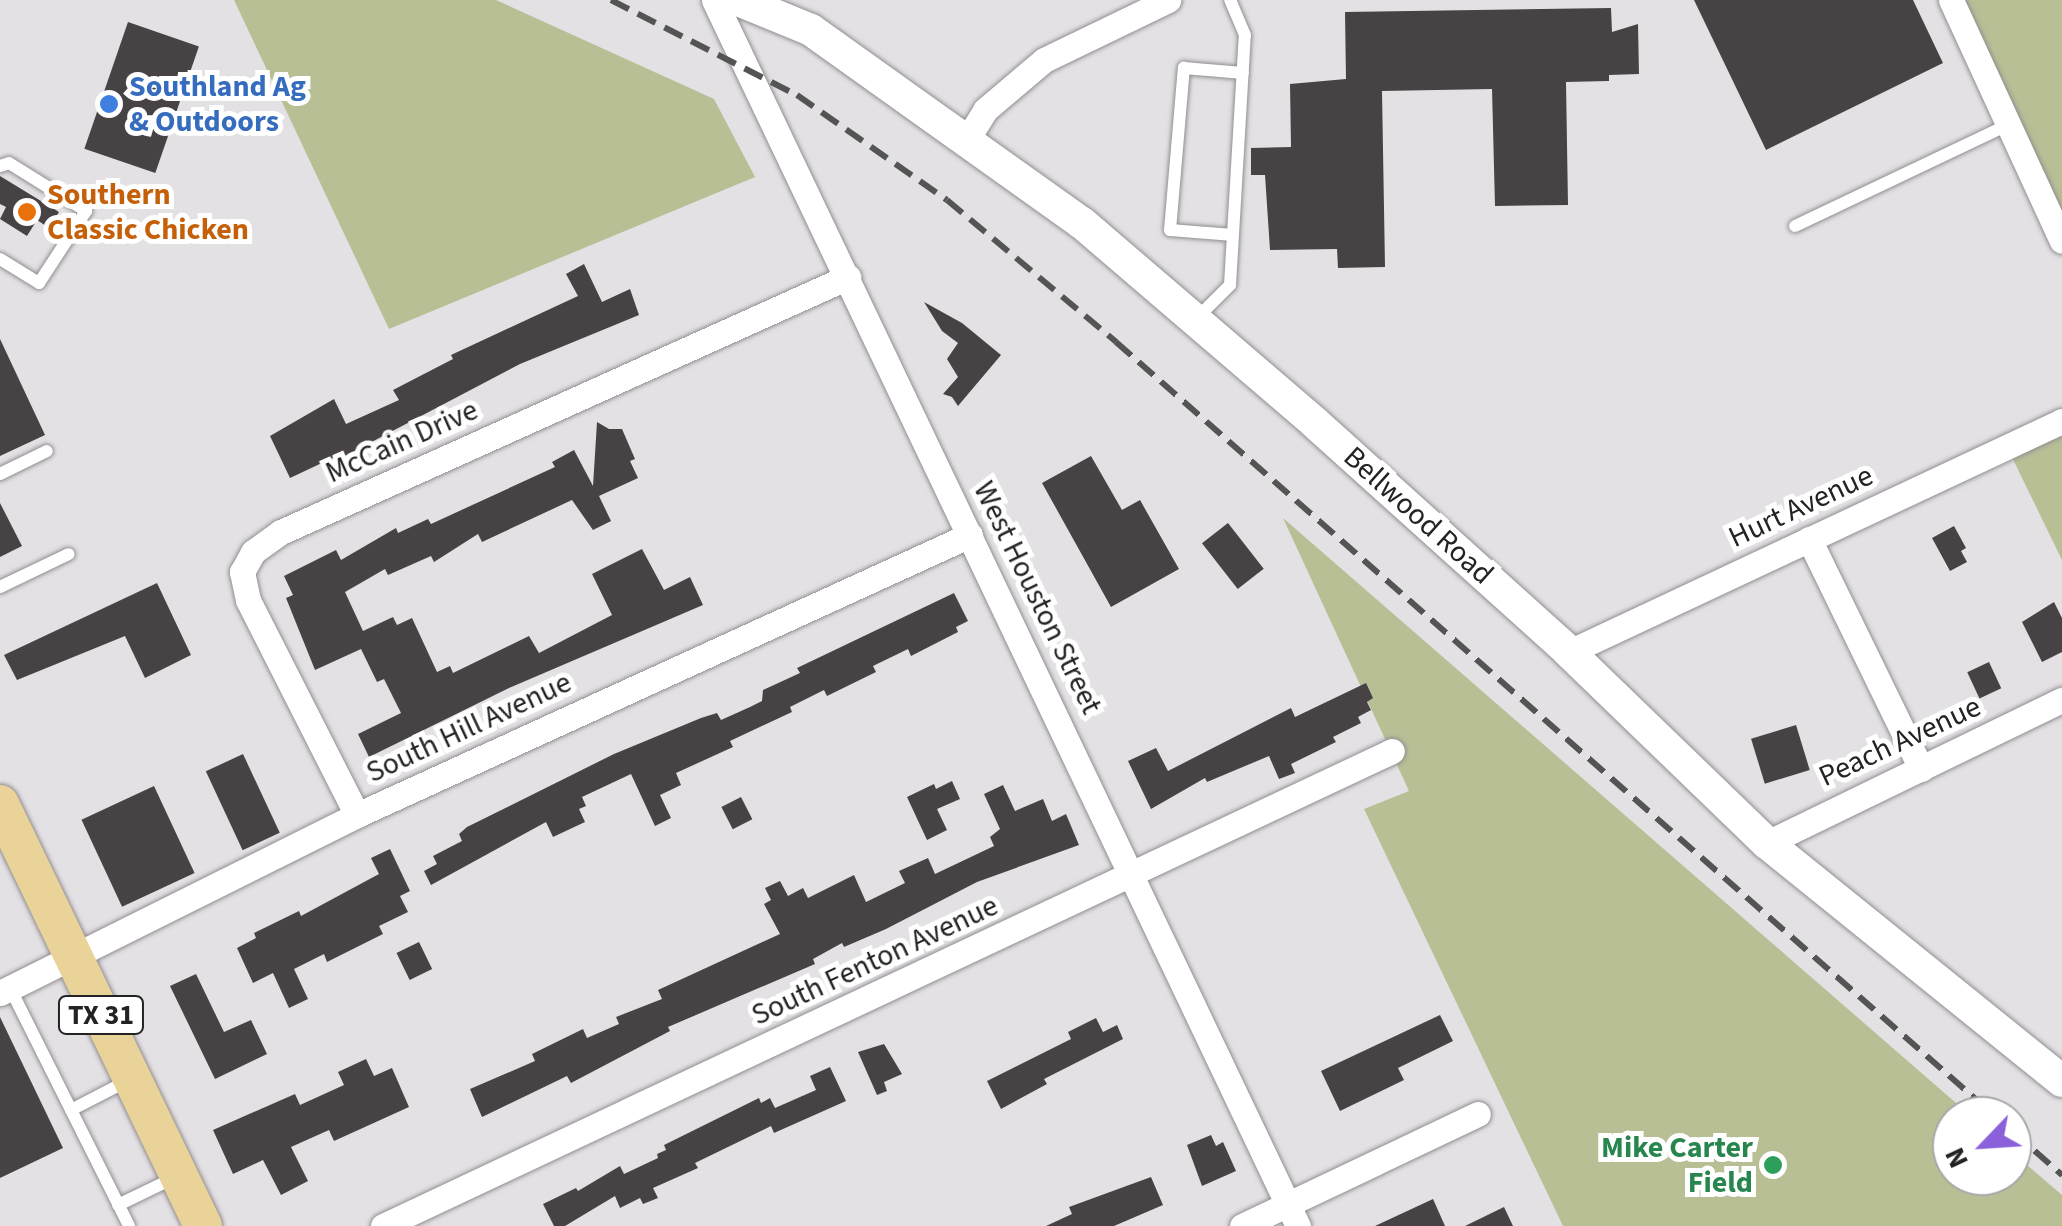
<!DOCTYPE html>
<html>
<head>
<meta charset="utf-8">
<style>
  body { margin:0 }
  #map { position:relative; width:2062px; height:1226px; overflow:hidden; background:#e4e1e5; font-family:"Source Sans 3",sans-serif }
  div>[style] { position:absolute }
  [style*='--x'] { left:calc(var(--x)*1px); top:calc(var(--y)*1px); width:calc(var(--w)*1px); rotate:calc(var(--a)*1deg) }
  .green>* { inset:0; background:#b8bf95 }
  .building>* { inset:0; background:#474344; transform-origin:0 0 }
  .roads { filter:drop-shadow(0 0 2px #918e92) drop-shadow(0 0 2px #918e92) }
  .lane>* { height:12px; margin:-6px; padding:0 6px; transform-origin:6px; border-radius:6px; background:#fff }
  .street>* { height:25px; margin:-12.5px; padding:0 12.5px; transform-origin:12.5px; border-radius:12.5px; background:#fff }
  .secondary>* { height:32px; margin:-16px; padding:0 16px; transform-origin:16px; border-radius:16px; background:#fff }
  .primary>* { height:38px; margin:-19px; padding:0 19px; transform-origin:19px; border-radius:19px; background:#ead399 }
  .rail>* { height:6px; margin-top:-3px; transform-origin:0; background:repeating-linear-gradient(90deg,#555455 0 20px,transparent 0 30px) }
  .dots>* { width:28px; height:28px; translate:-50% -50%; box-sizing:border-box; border:5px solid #fff; border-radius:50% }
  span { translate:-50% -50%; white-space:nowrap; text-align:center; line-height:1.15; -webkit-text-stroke:10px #fff; paint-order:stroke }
  .shield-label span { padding:2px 8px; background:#fff; border:2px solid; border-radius:8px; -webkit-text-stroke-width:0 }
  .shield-label { font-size:28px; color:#242324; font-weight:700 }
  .shop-label { font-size:30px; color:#366cbe; font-weight:700 }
  .left { translate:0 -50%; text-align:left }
  .food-label { font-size:30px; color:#c56008; font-weight:700 }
  .street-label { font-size:30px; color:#242324 }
  .leisure-label { font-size:30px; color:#27864d; font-weight:700 }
  .right { translate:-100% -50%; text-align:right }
  .north { position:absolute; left:1932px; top:1096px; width:100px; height:100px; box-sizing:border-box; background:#fff; border:2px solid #a7a7a7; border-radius:50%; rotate:245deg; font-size:28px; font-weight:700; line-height:40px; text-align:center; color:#242324 }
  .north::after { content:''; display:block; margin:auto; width:35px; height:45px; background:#8b60db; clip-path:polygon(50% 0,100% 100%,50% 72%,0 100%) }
</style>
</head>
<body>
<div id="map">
  <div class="green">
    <div style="clip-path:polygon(234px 0,496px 0,714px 99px,755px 177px,389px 329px)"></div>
    <div style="clip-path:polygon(1952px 0,2062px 0,2062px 241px)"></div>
    <div style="clip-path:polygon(2062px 417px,2062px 560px,2007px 447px)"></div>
    <div style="clip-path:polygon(1283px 518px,1971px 1116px,1952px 1116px,1952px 1176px,2012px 1176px,2012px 1152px,2062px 1195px,2062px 1226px,1563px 1226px,1364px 809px,1409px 791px)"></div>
  </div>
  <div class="building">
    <div style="clip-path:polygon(1694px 0,1913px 0,1943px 63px,1766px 150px)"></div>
    <div style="clip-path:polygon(1611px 8px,1612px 32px,1638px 24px,1639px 74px,1609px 75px,1609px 81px,1566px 82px,1568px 205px,1495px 206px,1492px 89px,1382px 91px,1385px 267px,1338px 268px,1337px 249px,1270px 250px,1265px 175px,1251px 175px,1251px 148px,1291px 147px,1290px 84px,1346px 79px,1345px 12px)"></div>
    <div style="left:128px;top:22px;width:75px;height:134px;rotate:19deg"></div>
    <div style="clip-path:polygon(0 176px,59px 212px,49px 228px,37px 220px,27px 236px,0 219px,6px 207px,0 204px)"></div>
    <div style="clip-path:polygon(584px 264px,602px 302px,630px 289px,639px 315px,520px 364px,326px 466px,324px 462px,290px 478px,270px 436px,334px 399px,346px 424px,399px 400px,393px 390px,453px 359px,451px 355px,578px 296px,566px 274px)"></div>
    <div style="clip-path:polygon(924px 302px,962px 323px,1001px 355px,958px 406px,952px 397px,943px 394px,958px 377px,947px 359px,958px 343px,942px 331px)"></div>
    <div style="clip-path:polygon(0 339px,45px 435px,0 456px)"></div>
    <div style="clip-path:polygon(597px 422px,609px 429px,622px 429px,635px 459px,630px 461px,638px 478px,599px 496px,611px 521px,593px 530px,572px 500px,482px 542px,478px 534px,434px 562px,431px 556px,388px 575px,385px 569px,345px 592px,363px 631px,393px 617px,397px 625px,412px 618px,437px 672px,450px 666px,453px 673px,529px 636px,539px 653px,612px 615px,592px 574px,642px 549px,664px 590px,690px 577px,703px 605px,509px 688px,369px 757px,358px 734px,401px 713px,384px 679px,377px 682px,361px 649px,315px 670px,286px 598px,293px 595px,284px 576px,336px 550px,341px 560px,396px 528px,398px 533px,428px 519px,431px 524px,555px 467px,552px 462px,574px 450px,593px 486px)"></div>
    <div style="clip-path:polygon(1091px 456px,1122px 510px,1140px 500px,1179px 569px,1111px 607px,1042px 483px)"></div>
    <div style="clip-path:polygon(0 503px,22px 546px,0 557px)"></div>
    <div style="left:1228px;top:523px;width:58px;height:33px;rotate:52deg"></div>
    <div style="clip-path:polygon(1954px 526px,1966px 548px,1961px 551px,1967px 562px,1950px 571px,1932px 538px)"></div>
    <div style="clip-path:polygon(157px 583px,191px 655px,145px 678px,125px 636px,17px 680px,4px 655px)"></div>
    <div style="clip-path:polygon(954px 593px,968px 621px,956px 627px,958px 632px,911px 656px,908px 649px,873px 666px,876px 672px,827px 696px,824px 690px,790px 707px,792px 712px,730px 741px,733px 747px,676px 773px,681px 785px,660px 795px,671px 818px,655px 826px,631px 774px,582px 797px,586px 806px,579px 809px,585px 822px,553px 837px,546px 822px,431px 885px,424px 871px,437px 864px,433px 856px,462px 841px,459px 834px,467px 827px,614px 754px,701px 718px,717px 713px,721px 720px,750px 707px,762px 701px,763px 690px,800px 673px,797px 668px)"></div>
    <div style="clip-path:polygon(2054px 602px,2062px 618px,2062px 652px,2042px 662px,2022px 622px)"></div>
    <div style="left:1989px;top:662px;width:29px;height:24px;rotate:65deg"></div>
    <div style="clip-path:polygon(1366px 683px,1373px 698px,1367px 702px,1371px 710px,1358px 717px,1361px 723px,1333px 737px,1336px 742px,1291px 764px,1295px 773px,1279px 779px,1269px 756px,1207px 782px,1205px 778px,1151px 809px,1128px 761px,1156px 748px,1168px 771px,1291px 708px,1295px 717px)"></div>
    <div style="left:1796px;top:725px;width:47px;height:47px;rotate:73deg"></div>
    <div style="left:243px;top:754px;width:87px;height:41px;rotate:65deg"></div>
    <div style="clip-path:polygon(952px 781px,960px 799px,937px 809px,947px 830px,927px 840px,907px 797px,934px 784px,936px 789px)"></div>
    <div style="clip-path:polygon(1003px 785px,1015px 811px,1043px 799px,1052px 821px,1066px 814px,1079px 845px,977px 882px,886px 929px,844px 947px,842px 943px,813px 959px,815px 964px,668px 1027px,670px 1031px,571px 1083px,567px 1076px,482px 1117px,470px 1089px,535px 1061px,532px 1054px,583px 1029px,587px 1038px,619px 1024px,616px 1017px,662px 999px,658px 990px,780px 934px,764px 904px,771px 900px,765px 888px,780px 881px,788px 896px,803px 888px,808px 898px,854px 875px,866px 902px,905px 883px,899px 871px,928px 858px,935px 874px,994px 846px,990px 837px,1000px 829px,984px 794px)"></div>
    <div style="left:154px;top:786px;width:96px;height:80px;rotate:65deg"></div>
    <div style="left:741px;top:797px;width:25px;height:22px;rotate:63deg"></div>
    <div style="clip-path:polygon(390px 849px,410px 891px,400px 896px,408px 912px,379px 926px,383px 934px,327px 962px,324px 954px,294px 969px,308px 999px,289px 1008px,273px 973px,253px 983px,237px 948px,256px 938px,254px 933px,299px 911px,301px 916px,379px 874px,371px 858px)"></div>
    <div style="left:419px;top:942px;width:30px;height:25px;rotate:64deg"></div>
    <div style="clip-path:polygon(196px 974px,224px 1032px,251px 1020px,267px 1054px,215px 1079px,170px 986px)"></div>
    <div style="clip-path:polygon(1440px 1015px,1453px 1041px,1398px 1068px,1404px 1080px,1340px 1111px,1321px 1071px)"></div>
    <div style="clip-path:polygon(0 1017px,63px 1148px,0 1178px)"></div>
    <div style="clip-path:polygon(1096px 1018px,1103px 1032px,1117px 1025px,1123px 1039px,1044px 1079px,1047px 1084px,1001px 1109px,987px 1081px,1071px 1039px,1068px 1032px)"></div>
    <div style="clip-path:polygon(884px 1044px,902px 1074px,884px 1082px,887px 1091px,877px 1095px,858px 1052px)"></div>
    <div style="clip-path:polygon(366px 1059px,374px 1076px,392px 1068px,409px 1107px,334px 1141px,329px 1130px,291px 1147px,308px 1181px,281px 1195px,263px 1160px,233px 1174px,213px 1130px,295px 1094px,300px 1105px,344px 1085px,338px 1072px)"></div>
    <div style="clip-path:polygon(830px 1067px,846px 1101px,774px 1133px,771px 1126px,695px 1163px,698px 1168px,653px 1188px,658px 1198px,643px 1204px,640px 1198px,620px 1208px,615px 1196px,565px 1226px,554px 1226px,543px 1204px,576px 1188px,578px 1191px,620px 1166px,624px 1174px,658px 1158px,657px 1154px,666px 1150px,664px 1145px,759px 1098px,761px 1103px,770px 1098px,775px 1108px,816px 1090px,810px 1076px)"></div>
    <div style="clip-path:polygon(1211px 1135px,1216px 1146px,1223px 1142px,1236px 1171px,1202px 1186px,1187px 1145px)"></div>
    <div style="clip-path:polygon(1151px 1177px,1163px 1205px,1114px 1226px,1046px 1226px,1072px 1214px,1069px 1207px)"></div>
    <div style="clip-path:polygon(1433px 1199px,1445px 1226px,1375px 1226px)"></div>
    <div style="clip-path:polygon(1504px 1207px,1513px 1226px,1465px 1226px)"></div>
  </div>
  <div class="roads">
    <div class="lane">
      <div style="--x:0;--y:166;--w:9;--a:-18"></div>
      <div style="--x:9;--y:163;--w:91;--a:31.9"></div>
      <div style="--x:86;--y:211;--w:86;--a:123.1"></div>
      <div style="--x:39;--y:283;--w:46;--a:-148.4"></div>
      <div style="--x:1795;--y:226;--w:236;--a:-25.4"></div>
      <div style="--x:1233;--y:235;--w:63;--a:-175.5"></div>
      <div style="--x:1170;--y:230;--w:163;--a:-85.1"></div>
      <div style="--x:1184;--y:68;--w:59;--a:4.8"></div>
      <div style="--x:1197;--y:318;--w:47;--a:-45"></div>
      <div style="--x:1230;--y:285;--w:250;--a:-86.6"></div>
      <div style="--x:1245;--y:35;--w:38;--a:-113"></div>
      <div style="--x:0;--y:474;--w:52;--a:-26.1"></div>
      <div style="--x:0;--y:587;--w:76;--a:-25.6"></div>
      <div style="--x:10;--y:988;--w:266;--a:63.4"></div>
      <div style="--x:71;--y:1110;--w:65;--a:-27.3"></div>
      <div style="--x:118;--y:1205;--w:64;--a:-25.8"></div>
    </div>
    <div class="street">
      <div style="--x:714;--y:0;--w:1358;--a:64.53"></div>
      <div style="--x:1951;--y:0;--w:265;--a:65.3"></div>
      <div style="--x:966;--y:141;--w:36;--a:-58"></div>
      <div style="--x:985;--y:110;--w:77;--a:-40.3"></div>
      <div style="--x:1044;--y:60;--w:138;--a:-25.8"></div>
      <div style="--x:1809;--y:539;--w:256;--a:64"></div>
      <div style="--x:1569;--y:652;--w:544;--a:-25.11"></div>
      <div style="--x:357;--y:815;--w:241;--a:-116.9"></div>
      <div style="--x:248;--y:600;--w:29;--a:-102"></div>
      <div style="--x:242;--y:572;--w:23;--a:-61"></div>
      <div style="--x:253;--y:552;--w:34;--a:-36"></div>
      <div style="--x:281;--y:532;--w:622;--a:-24.22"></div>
      <div style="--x:1767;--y:843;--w:328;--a:-25.9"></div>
      <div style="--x:0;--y:993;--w:399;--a:-26.5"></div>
      <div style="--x:357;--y:815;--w:674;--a:-24.55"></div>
      <div style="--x:383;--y:1226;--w:1115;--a:-25.21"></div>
      <div style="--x:1242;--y:1226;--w:261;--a:-25.4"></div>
    </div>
    <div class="secondary">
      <div style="--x:738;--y:0;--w:79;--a:22.3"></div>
      <div style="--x:811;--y:30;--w:333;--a:35.5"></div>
      <div style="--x:1082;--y:223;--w:306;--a:40.6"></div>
      <div style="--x:1314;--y:422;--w:343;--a:42"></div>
      <div style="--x:1569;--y:652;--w:275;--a:44"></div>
      <div style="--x:1767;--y:843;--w:379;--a:38.9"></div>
    </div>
    <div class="primary">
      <div style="--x:0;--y:804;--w:468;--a:64.3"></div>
    </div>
  </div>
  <div class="rail">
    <div style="--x:611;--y:0;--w:209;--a:27.1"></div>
    <div style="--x:797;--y:95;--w:183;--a:35"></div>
    <div style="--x:947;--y:200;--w:221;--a:40"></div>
    <div style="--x:1116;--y:342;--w:1171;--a:41.37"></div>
    <div style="--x:2012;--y:1131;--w:67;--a:41.3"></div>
  </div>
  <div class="dots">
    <div style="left:109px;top:104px;background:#3f7fe0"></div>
    <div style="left:27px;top:212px;background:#e8710a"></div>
    <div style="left:1773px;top:1165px;background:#2e9e5b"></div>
  </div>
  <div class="shield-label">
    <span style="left:101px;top:1015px">TX 31</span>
  </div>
  <div class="shop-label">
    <span class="left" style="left:129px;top:104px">Southland Ag<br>&amp; Outdoors</span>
  </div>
  <div class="food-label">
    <span class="left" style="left:47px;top:212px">Southern<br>Classic Chicken</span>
  </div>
  <div class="street-label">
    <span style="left:402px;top:442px;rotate:-24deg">McCain Drive</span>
    <span style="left:1801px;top:507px;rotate:-25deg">Hurt Avenue</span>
    <span style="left:1418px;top:516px;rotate:42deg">Bellwood Road</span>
    <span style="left:1037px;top:598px;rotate:64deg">West Houston Street</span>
    <span style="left:469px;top:728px;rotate:-25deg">South Hill Avenue</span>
    <span style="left:1900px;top:742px;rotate:-25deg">Peach Avenue</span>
    <span style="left:875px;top:961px;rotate:-25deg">South Fenton Avenue</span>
  </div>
  <div class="leisure-label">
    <span class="right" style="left:1753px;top:1165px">Mike Carter<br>Field</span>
  </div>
  <div class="north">N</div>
</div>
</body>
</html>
